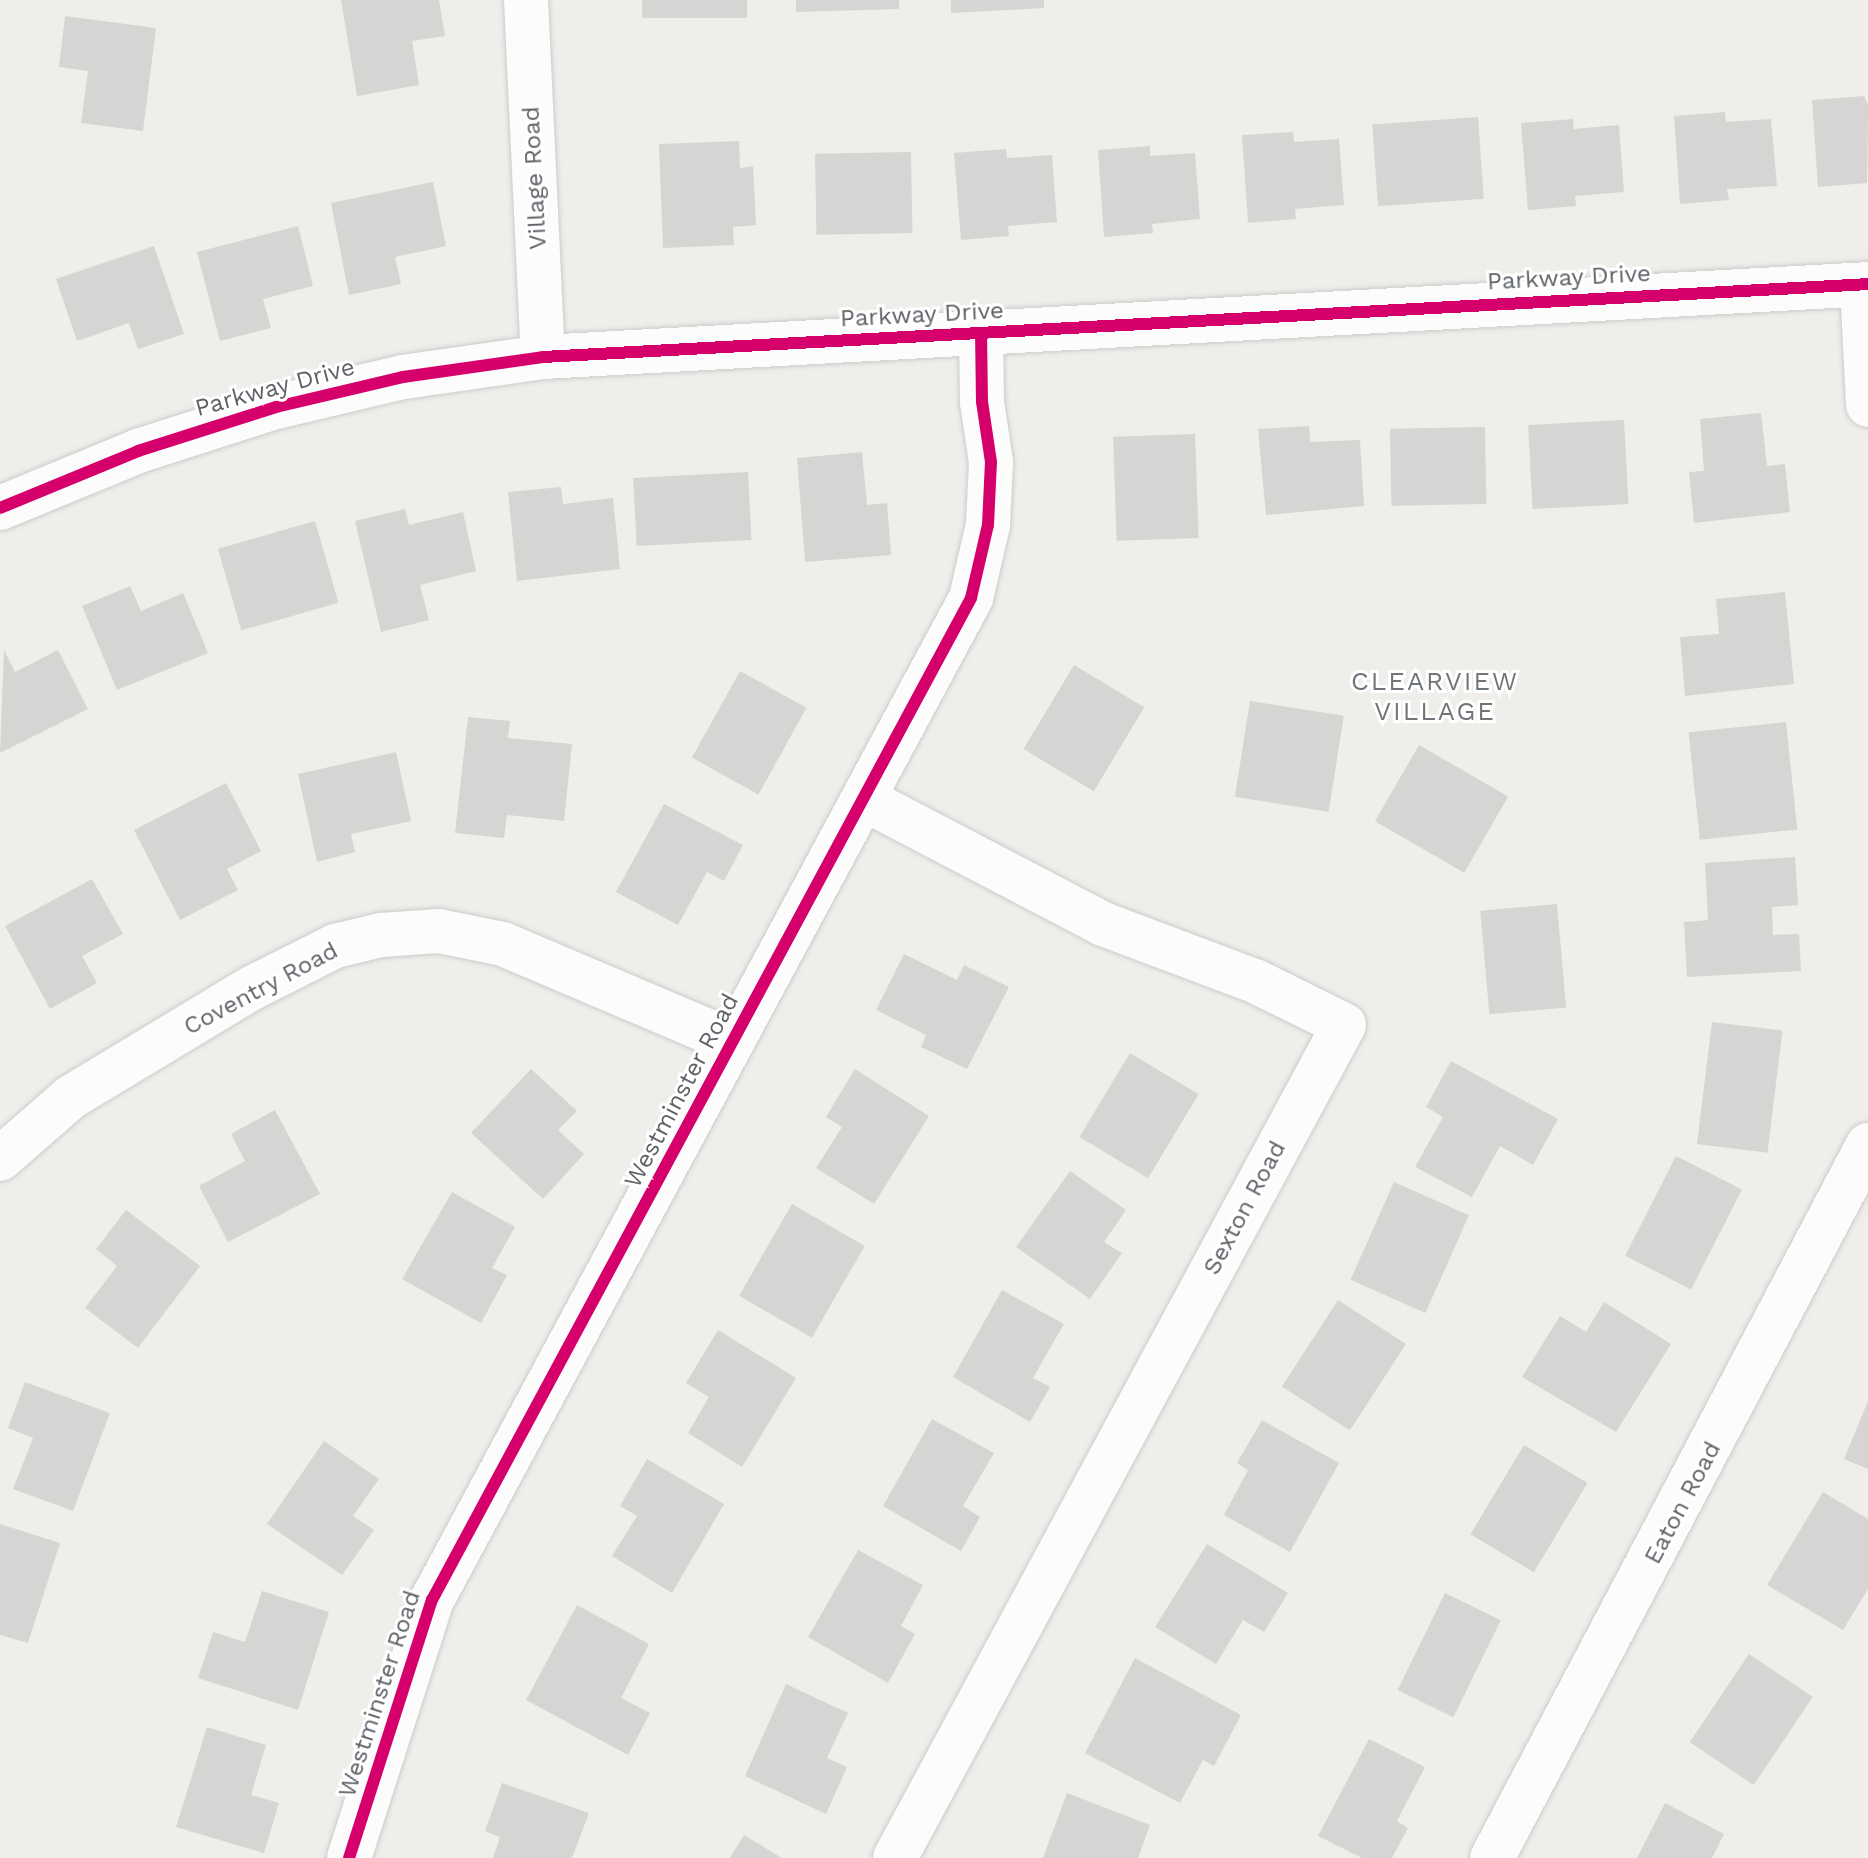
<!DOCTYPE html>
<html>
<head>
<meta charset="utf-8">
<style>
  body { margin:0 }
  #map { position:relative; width:1868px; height:1858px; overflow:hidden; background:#efeeea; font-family:"Work Sans",sans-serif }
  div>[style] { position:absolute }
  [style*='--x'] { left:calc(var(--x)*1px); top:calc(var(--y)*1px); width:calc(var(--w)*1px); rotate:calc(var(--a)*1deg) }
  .building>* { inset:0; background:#d6d5d3; transform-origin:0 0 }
  .roads { filter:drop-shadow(0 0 2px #cbcccc) drop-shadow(0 0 2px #cbcccc) }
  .minor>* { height:44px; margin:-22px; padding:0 22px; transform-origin:22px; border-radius:22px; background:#fdfcfc }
  .cycleway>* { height:12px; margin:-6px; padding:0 6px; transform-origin:6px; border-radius:6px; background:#d6006c }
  span { translate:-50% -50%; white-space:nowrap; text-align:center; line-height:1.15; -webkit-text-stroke:6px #fff; paint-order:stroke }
  .street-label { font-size:24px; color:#5f6368 }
  .neighbourhood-label { font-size:26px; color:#70757a; letter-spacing:2px }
</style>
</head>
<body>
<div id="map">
  <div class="building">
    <div style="clip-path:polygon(341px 0,439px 0,445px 36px,412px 41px,419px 85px,357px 96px)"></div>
    <div style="left:642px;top:0;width:105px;height:18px"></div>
    <div style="clip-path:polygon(796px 0,899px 0,899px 9px,796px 12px)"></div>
    <div style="clip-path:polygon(951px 0,1044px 0,1044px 8px,951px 13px)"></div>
    <div style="clip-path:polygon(65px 16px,156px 28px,143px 131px,81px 123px,88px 71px,59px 67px)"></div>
    <div style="clip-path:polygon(1864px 96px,1868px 105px,1867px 183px,1818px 187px,1812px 100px)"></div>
    <div style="clip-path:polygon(1725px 112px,1726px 122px,1771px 119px,1777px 186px,1727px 189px,1729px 200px,1680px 204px,1674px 116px)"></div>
    <div style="left:1478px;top:117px;width:82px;height:106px;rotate:86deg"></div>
    <div style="clip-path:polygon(1573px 119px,1574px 129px,1619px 125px,1624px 192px,1575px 196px,1576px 206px,1528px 210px,1521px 123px)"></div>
    <div style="clip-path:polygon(1293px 132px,1294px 142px,1339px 139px,1344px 205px,1295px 209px,1296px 219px,1248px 223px,1242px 135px)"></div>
    <div style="clip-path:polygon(739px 141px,740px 168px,753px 166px,756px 225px,733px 227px,734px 245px,663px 248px,659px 144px)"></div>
    <div style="clip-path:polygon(1150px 146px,1150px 156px,1195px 153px,1200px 219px,1152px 224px,1153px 233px,1104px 237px,1098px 150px)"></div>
    <div style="clip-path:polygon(1006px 149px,1007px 158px,1052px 155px,1057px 222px,1008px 226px,1009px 236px,961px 240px,954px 153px)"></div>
    <div style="left:911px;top:152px;width:81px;height:96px;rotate:89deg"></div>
    <div style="clip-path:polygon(433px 182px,446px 246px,395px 257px,401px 284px,349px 295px,331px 203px)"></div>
    <div style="clip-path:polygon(298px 226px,313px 286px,263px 299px,271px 328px,220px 341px,197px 252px)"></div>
    <div style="clip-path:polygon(154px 246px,184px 334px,138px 349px,129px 323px,77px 341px,56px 279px)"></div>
    <div style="clip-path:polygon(1761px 413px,1767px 466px,1785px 464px,1790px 512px,1694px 523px,1689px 472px,1704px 471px,1700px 419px)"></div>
    <div style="left:1624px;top:420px;width:84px;height:96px;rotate:87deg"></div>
    <div style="clip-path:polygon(1309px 426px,1310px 442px,1360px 440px,1364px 506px,1266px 515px,1258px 429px)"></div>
    <div style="left:1485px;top:427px;width:77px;height:95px;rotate:89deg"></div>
    <div style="left:1195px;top:434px;width:104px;height:82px;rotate:88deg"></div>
    <div style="clip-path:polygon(862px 452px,867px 505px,887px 503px,891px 555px,805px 562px,797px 458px)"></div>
    <div style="left:748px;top:472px;width:68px;height:115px;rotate:87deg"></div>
    <div style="clip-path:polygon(561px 487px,563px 504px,613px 498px,620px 569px,517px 581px,508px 492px)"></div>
    <div style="clip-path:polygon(405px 509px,409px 525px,463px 512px,476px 571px,420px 585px,429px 620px,381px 632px,355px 521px)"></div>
    <div style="left:315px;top:521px;width:85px;height:101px;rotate:74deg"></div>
    <div style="clip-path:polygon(130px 586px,141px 611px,183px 593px,208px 653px,117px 690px,82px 606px)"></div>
    <div style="clip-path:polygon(1785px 592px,1794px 684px,1685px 696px,1680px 637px,1719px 634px,1716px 599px)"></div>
    <div style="clip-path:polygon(4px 650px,15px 672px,58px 650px,88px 709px,0 753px)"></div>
    <div style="left:1074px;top:665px;width:82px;height:98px;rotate:31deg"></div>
    <div style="left:740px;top:671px;width:76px;height:99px;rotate:29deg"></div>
    <div style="left:1250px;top:701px;width:95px;height:97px;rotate:9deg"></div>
    <div style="clip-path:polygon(468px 717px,510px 721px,508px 738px,572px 744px,564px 821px,507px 815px,504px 838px,455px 833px)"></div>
    <div style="left:1786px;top:722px;width:108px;height:98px;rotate:84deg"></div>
    <div style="left:1419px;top:745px;width:103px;height:88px;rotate:30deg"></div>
    <div style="clip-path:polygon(396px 752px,411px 821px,351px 834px,355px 852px,317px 862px,298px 774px)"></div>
    <div style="clip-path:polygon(226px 783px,261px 851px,227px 869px,238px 890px,180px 920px,134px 830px)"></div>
    <div style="clip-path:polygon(664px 804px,743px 845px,724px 881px,707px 872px,678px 925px,616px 892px)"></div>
    <div style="clip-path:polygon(1795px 857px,1798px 905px,1772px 907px,1773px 935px,1799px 934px,1801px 971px,1687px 977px,1684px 922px,1708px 920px,1705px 863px)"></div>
    <div style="clip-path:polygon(92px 879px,123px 934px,82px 956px,97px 983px,50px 1009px,5px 926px)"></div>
    <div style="left:1557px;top:904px;width:104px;height:77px;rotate:85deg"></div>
    <div style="clip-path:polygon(904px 954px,957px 980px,964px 965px,1009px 987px,967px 1069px,921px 1047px,926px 1035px,876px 1010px)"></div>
    <div style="left:1712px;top:1022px;width:71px;height:123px;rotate:7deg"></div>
    <div style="left:1130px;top:1053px;width:80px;height:98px;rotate:31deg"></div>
    <div style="clip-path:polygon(1451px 1061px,1558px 1119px,1533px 1165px,1500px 1146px,1472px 1197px,1415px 1167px,1443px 1117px,1426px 1107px)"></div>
    <div style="clip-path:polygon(531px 1069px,577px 1111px,558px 1130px,584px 1154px,543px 1199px,471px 1133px)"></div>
    <div style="clip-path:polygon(855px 1069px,929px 1116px,874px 1204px,816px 1168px,842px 1127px,826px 1117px)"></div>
    <div style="clip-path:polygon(275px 1110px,320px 1194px,228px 1242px,199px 1186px,245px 1161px,231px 1134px)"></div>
    <div style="left:1676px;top:1156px;width:74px;height:112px;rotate:27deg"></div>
    <div style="clip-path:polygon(1070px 1171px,1126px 1210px,1104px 1242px,1122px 1253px,1090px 1299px,1016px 1247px)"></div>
    <div style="left:1394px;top:1182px;width:82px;height:107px;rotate:24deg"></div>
    <div style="clip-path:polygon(452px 1192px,515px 1227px,492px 1268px,507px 1275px,481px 1323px,402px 1279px)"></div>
    <div style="left:792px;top:1204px;width:84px;height:106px;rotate:30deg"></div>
    <div style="clip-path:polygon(126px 1210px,200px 1266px,138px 1348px,85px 1308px,117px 1266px,96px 1249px)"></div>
    <div style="clip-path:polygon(1002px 1290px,1064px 1324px,1033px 1378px,1050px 1387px,1030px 1422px,953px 1377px)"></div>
    <div style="left:1338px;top:1300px;width:81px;height:103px;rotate:33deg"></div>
    <div style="clip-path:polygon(1604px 1302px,1671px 1344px,1616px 1432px,1522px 1377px,1560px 1316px,1586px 1332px)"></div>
    <div style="clip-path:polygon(718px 1330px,796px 1378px,742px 1467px,688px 1433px,709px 1397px,686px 1383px)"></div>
    <div style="clip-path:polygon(25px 1382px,110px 1413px,73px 1511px,13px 1489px,33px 1438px,8px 1428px)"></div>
    <div style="clip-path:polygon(1868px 1401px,1868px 1469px,1844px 1459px)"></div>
    <div style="clip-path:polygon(932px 1419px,994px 1453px,963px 1506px,980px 1517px,961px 1551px,883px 1506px)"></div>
    <div style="clip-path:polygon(1262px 1420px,1339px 1463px,1290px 1552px,1224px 1515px,1248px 1470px,1237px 1463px)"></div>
    <div style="clip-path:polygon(324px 1441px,379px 1479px,353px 1516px,374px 1530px,342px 1575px,267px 1524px)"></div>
    <div style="left:1524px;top:1445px;width:74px;height:104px;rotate:31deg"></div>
    <div style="clip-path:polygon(647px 1459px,724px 1504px,672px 1593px,612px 1556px,637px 1516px,620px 1506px)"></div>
    <div style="clip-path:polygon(1823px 1492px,1868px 1519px,1868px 1589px,1843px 1630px,1767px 1585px)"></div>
    <div style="clip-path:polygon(0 1524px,60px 1543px,28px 1643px,0 1635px)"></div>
    <div style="clip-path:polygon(1207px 1544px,1288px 1593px,1264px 1632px,1243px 1620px,1216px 1664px,1155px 1627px)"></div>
    <div style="clip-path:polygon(858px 1550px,923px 1585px,901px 1626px,915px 1634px,888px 1683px,808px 1637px)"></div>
    <div style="clip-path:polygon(262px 1591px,329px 1612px,298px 1710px,198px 1678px,213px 1632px,245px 1642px)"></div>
    <div style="left:1445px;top:1593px;width:62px;height:108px;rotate:26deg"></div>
    <div style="clip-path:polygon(577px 1605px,649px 1644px,621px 1698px,650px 1713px,628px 1755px,526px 1700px)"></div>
    <div style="left:1749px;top:1654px;width:77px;height:106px;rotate:34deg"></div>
    <div style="clip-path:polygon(1135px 1658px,1241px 1715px,1214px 1766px,1203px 1760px,1180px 1803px,1085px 1753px)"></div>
    <div style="clip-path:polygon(786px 1684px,848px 1713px,827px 1758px,847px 1767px,826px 1814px,745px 1776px)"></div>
    <div style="clip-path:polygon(207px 1727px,266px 1745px,251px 1795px,279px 1803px,264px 1853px,176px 1827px)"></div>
    <div style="clip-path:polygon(1369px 1739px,1425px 1767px,1397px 1821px,1408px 1828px,1392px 1858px,1362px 1858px,1318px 1836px)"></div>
    <div style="clip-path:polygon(502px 1783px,589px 1813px,572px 1858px,493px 1858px,500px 1837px,485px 1831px)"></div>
    <div style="clip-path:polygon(1067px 1793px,1150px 1825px,1138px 1858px,1043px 1858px)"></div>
    <div style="clip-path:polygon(1665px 1803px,1724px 1834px,1712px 1858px,1637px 1858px)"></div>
    <div style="clip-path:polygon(744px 1835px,782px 1858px,730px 1858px)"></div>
  </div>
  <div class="roads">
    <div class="minor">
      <div style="--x:526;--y:0;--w:357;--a:87.3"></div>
      <div style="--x:1862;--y:285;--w:120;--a:87.1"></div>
      <div style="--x:0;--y:508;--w:149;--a:-22.4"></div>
      <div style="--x:138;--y:451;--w:145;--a:-17.7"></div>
      <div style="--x:276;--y:407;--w:130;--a:-13.3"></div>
      <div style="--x:403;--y:377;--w:141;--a:-8.1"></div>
      <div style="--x:543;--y:357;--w:1327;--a:-3.15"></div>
      <div style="--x:864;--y:799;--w:270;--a:27.6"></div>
      <div style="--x:1103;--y:924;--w:162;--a:20.6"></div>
      <div style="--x:1255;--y:981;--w:99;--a:26.3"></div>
      <div style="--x:1344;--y:1025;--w:946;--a:118.33"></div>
      <div style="--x:0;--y:1159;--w:94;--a:-41.1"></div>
      <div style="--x:71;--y:1097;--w:211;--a:-31.1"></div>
      <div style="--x:252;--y:988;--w:93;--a:-26.8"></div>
      <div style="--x:335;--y:946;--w:47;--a:-13.4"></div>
      <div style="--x:381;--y:935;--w:58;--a:-3.9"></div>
      <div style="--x:439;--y:931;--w:65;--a:11.5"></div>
      <div style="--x:503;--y:944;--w:249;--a:23"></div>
      <div style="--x:349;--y:1858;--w:271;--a:-72.2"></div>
      <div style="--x:432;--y:1600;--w:1138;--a:-61.72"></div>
      <div style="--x:971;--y:598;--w:75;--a:-76.9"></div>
      <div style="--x:988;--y:525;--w:63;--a:-87.3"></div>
      <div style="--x:991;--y:462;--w:61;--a:-98.5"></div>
      <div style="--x:982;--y:402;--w:68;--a:-90.8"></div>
      <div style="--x:1492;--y:1858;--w:806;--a:-62.2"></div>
    </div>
  </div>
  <div class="cycleway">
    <div style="--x:0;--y:508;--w:149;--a:-22.4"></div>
    <div style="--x:138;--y:451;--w:145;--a:-17.7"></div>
    <div style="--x:276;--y:407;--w:130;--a:-13.3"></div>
    <div style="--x:403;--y:377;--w:141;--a:-8.1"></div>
    <div style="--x:543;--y:357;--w:1327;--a:-3.15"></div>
    <div style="--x:349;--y:1858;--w:271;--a:-72.2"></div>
    <div style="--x:432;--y:1600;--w:1138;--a:-61.72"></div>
    <div style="--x:971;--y:598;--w:75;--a:-76.9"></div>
    <div style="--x:988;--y:525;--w:63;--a:-87.3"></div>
    <div style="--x:991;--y:462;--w:61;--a:-98.5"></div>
    <div style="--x:982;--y:402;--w:68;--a:-90.8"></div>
  </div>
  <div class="street-label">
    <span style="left:535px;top:178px;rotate:-93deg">Village Road</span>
    <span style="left:1569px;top:278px;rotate:-3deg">Parkway Drive</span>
    <span style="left:922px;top:315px;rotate:-3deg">Parkway Drive</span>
    <span style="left:275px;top:388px;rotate:-15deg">Parkway Drive</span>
    <span style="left:261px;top:989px;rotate:-28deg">Coventry Road</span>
    <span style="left:682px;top:1091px;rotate:-62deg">Westminster Road</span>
    <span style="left:1245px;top:1208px;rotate:-62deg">Sexton Road</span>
    <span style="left:1683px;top:1503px;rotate:-62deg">Eaton Road</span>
    <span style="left:380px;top:1694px;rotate:-72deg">Westminster Road</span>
  </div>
  <div class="neighbourhood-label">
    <span style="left:1435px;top:697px">CLEARVIEW<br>VILLAGE</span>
  </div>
</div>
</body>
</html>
